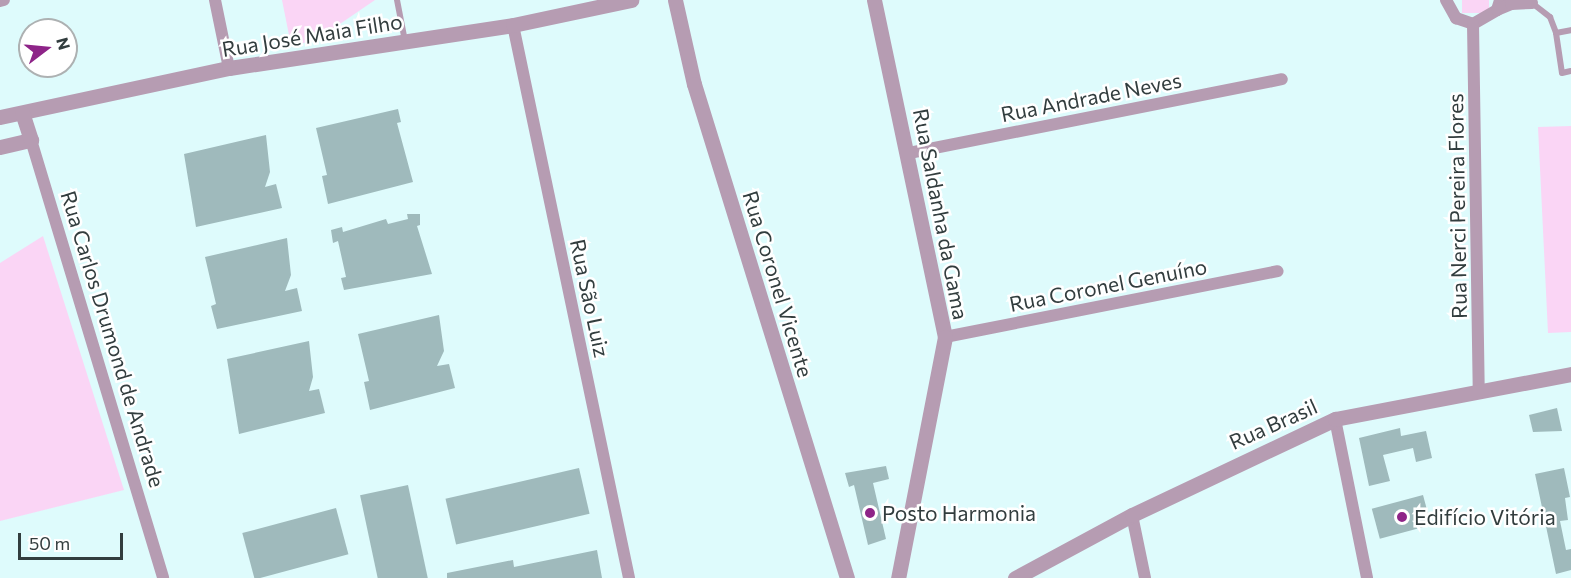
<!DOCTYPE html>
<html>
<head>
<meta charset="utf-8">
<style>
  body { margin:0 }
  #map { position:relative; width:1571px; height:578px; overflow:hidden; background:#defbfc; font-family:Commissioner,sans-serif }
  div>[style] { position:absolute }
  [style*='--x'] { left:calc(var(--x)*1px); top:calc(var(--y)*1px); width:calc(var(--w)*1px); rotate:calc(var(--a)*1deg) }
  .green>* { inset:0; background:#fad5f5; transform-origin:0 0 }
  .building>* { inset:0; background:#9fbabc; transform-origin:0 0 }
  .service>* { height:6px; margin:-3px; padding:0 3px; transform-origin:3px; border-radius:3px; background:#b69cb2 }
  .minor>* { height:12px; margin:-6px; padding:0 6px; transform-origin:6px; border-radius:6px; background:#b69cb2 }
  .tertiary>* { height:15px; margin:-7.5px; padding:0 7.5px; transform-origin:7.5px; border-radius:7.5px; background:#b69cb2 }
  .dots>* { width:16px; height:16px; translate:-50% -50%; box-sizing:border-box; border:3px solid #fff; border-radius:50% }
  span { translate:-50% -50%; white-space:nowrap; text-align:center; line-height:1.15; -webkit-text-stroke:5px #fff; paint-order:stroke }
  .street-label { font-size:21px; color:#323d3e }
  .poi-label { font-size:21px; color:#323d3e }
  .left { translate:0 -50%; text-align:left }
  .north { position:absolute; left:18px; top:18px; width:60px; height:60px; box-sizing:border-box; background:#fff; border:2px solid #adb1b2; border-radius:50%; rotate:74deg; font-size:16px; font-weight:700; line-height:24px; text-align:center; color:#323d3e }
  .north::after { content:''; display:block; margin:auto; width:21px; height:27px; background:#8e2488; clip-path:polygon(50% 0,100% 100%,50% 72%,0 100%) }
  .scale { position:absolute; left:18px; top:533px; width:105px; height:27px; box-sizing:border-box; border:3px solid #323d3e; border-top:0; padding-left:8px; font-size:18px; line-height:21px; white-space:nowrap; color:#323d3e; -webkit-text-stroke:4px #fff; paint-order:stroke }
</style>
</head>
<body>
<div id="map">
  <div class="green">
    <div style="clip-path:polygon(282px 0,375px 0,315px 41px,291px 45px)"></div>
    <div style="left:1462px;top:0;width:27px;height:13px"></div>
    <div style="clip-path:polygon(1571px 126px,1571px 332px,1548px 333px,1538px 127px)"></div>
    <div style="clip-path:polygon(43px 236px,124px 490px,0 521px,0 263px)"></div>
  </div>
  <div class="building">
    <div style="clip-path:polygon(398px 109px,401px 122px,397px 123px,413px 182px,328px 204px,322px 176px,327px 175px,316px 128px)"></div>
    <div style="clip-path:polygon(266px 135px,270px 172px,265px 187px,276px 184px,282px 208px,196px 227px,184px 154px)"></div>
    <div style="clip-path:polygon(407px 214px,420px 214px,420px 225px,417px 226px,432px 274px,344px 290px,341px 278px,346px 277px,338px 241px,333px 243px,331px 230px,342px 227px,343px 232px,386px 219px,388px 224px,408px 219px)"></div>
    <div style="clip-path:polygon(287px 238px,291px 275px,285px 291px,297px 288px,302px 311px,217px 329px,211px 306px,216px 304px,205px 257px)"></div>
    <div style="clip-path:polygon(439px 315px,444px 351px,437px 366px,449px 364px,455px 388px,370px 410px,364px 382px,369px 381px,358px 334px)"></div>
    <div style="clip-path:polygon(309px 341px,313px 377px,309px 391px,319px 389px,325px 413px,239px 434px,227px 359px)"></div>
    <div style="clip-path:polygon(1557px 408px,1562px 431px,1533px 432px,1529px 415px)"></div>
    <div style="clip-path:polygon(1400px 428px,1401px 436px,1426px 431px,1432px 458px,1416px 462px,1413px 448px,1383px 455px,1390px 481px,1369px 486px,1359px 438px)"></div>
    <div style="clip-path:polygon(886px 466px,889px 479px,873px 483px,886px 539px,868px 545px,854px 485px,849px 487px,845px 473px)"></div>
    <div style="left:579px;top:468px;width:47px;height:137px;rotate:77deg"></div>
    <div style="clip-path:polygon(1564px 468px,1570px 497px,1565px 498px,1568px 520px,1560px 521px,1566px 550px,1571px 549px,1571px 570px,1556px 574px,1535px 474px)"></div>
    <div style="left:408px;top:485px;width:95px;height:49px;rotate:78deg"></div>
    <div style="left:1423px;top:495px;width:31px;height:53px;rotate:75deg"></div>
    <div style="left:336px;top:508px;width:48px;height:97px;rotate:75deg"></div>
    <div style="clip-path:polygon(597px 550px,602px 578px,447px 578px,447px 573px,513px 560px,514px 567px)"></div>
  </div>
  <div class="service">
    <div style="--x:397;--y:0;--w:42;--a:79"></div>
    <div style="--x:1532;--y:3;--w:23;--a:38"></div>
    <div style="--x:1550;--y:17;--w:17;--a:69"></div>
    <div style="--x:1556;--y:33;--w:15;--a:-11"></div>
    <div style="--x:1556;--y:33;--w:40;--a:81.5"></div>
    <div style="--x:1562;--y:73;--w:9;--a:-13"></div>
  </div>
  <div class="minor">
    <div style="--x:215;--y:0;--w:69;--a:78.4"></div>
    <div style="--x:1446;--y:0;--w:21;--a:61"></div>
    <div style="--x:1456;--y:18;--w:18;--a:19"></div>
    <div style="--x:1473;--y:24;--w:28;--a:-30"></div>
    <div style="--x:1497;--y:10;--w:10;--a:-73"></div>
    <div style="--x:0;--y:1;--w:4;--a:-14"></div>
    <div style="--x:1497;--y:10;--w:15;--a:-23"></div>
    <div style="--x:1511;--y:4;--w:21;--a:-3"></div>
    <div style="--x:1473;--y:24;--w:364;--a:89.1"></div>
    <div style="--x:513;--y:25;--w:565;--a:78.15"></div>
    <div style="--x:31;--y:140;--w:457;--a:73.2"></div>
    <div style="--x:909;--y:153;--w:380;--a:-11.2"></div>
    <div style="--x:945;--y:337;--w:339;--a:-11.2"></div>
    <div style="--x:1335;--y:419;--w:162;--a:78.6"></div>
    <div style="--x:1132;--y:515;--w:64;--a:78.3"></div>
  </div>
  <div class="tertiary">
    <div style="--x:675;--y:0;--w:86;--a:77.3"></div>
    <div style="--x:694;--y:84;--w:517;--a:72.79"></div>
    <div style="--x:874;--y:0;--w:344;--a:78.1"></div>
    <div style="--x:945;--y:337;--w:246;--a:101"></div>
    <div style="--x:0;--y:117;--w:234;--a:-12.1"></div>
    <div style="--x:229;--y:68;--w:287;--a:-8.6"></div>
    <div style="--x:513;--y:25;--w:121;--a:-12"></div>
    <div style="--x:0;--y:147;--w:32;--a:-13"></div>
    <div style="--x:31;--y:140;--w:28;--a:-108"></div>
    <div style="--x:1015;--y:578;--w:133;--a:-28.3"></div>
    <div style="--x:1132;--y:515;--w:225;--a:-25.3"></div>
    <div style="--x:1335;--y:419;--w:240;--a:-10.8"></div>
  </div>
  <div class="dots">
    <div style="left:870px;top:513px;background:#8e2488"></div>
    <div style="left:1402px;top:517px;background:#8e2488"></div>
  </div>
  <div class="street-label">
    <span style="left:312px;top:35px;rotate:-9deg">Rua José Maia Filho</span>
    <span style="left:1091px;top:97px;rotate:-11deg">Rua Andrade Neves</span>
    <span style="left:1457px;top:206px;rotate:-91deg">Rua Nerci Pereira Flores</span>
    <span style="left:941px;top:214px;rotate:79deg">Rua Saldanha da Gama</span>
    <span style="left:778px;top:284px;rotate:73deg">Rua Coronel Vicente</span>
    <span style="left:1108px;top:285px;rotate:-11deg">Rua Coronel Genuíno</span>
    <span style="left:590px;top:298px;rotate:78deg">Rua São Luiz</span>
    <span style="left:113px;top:339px;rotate:73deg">Rua Carlos Drumond de Andrade</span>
    <span style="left:1273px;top:424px;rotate:-24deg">Rua Brasil</span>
  </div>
  <div class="poi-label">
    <span class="left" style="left:882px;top:513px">Posto Harmonia</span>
    <span class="left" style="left:1414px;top:517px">Edifício Vitória</span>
  </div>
  <div class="north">N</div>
  <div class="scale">50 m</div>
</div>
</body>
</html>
